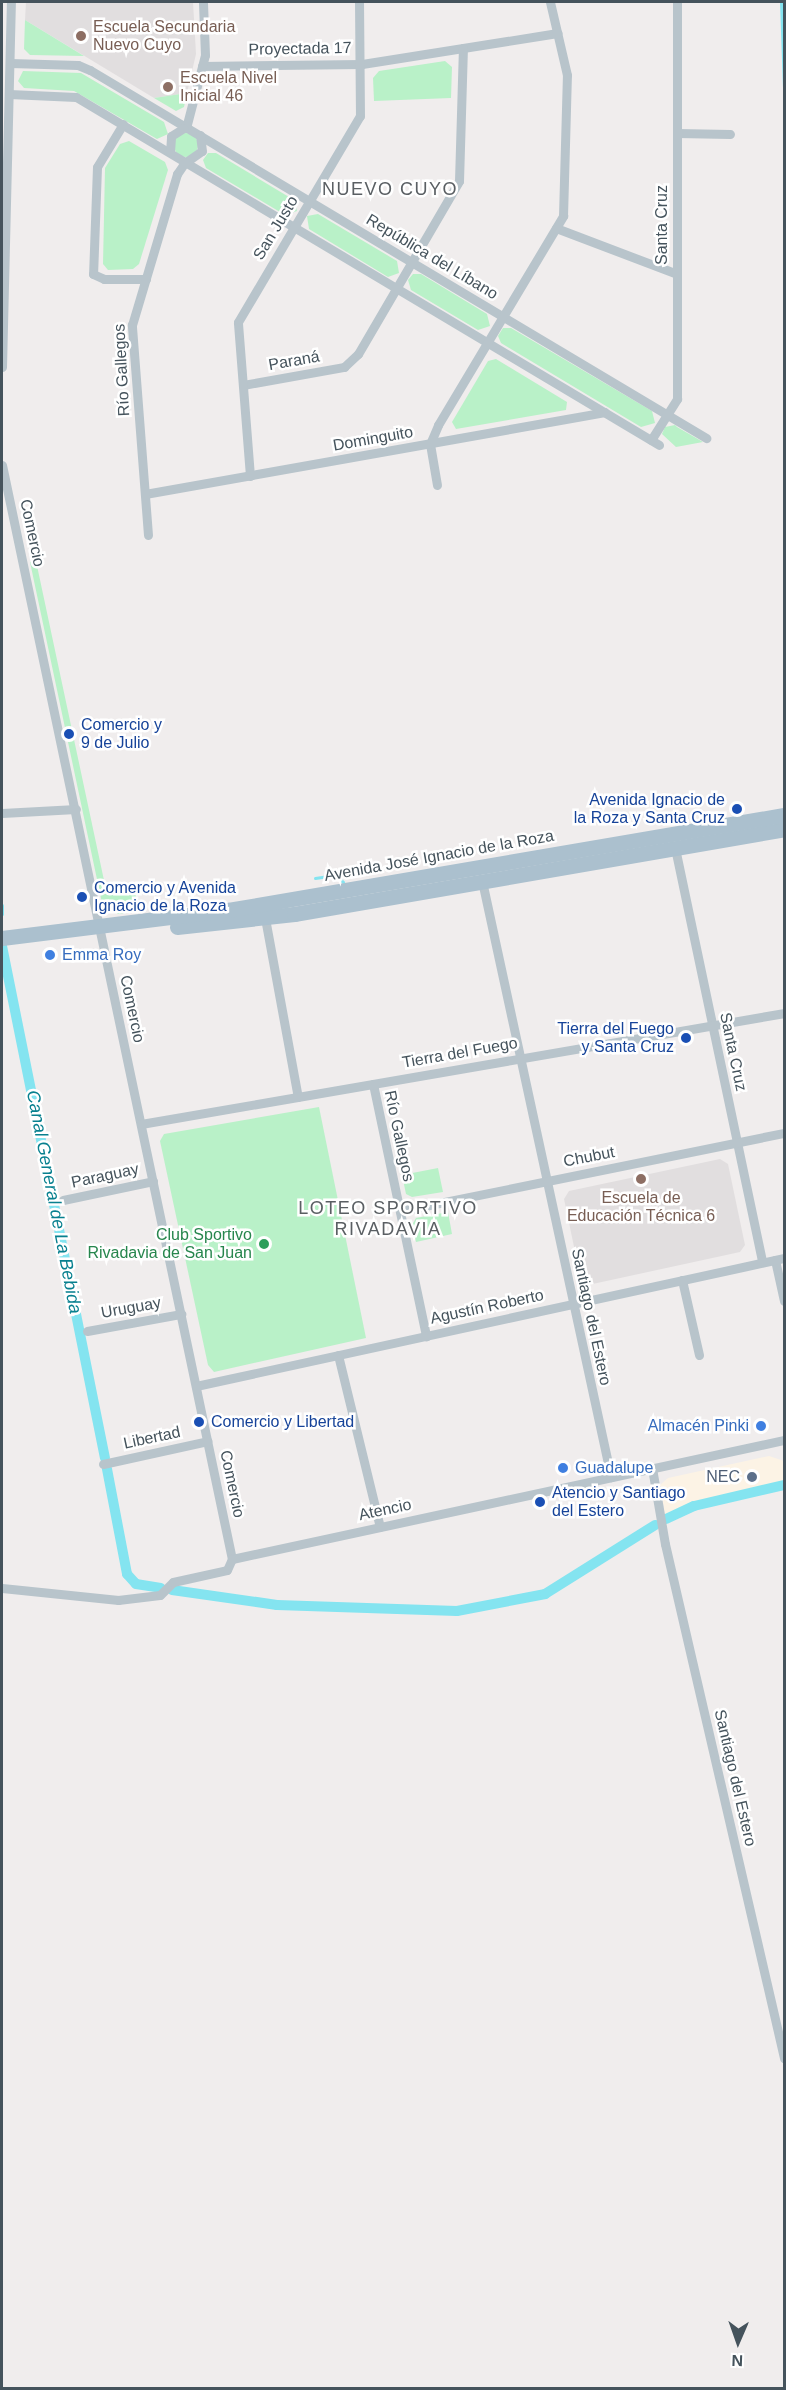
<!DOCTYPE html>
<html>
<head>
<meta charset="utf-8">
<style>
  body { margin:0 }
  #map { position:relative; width:786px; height:2390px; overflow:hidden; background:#f0eded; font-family:Arial,sans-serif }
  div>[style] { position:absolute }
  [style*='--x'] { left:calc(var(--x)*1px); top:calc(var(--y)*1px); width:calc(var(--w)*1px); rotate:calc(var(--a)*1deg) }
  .commercial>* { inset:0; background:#fcf3e5 }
  .education>* { inset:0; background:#e1dedf }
  .green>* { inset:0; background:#b9f1c8 }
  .round { border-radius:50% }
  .stream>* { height:3px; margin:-1.5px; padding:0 1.5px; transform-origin:1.5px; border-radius:1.5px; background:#84e4f0 }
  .canal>* { height:10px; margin:-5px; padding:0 5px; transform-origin:5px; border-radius:5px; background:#84e4f0 }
  .street>* { height:9px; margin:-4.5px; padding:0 4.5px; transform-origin:4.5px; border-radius:4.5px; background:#b8c4cb }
  .primary>* { height:15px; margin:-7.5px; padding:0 7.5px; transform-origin:7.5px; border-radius:7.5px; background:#abc0ce }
  .dots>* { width:16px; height:16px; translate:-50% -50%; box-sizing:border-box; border:3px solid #fff; border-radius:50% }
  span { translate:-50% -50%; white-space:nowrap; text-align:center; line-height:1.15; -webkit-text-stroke:5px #fff; paint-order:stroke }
  .education-label { font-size:16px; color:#785e54 }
  .left { translate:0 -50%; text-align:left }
  .street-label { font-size:16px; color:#45535c }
  .transit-label { font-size:16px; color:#164399 }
  .right { translate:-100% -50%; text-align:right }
  .shop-label { font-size:16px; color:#366cbe }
  .leisure-label { font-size:16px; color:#27864d }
  .service-label { font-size:16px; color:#4e5e75 }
  .neighbourhood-label { font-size:18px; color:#5a5f63; letter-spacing:1.5px }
  .water-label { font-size:18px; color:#08808f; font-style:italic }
  .frame { position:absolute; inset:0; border:3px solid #45535c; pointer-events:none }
  .north { position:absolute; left:708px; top:2312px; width:60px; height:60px; -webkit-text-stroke:4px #fff; paint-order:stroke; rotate:182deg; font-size:16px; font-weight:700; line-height:24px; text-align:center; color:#45535c }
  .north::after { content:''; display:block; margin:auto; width:21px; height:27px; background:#45535c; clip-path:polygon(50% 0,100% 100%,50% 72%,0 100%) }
</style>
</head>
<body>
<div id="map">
  <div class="commercial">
    <div style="clip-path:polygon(769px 1456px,784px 1461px,784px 1487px,686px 1511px,666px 1521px,660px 1485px,668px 1478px)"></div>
  </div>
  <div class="education">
    <div style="clip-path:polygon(26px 2px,193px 2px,196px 54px,187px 93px,154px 98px,25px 20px)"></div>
    <div style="clip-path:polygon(720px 1159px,728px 1164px,745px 1245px,740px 1252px,588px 1285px,581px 1280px,564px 1199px,569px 1191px)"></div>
  </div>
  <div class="green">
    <div style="clip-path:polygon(25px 20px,84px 56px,30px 55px,24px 49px)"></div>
    <div style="clip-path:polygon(445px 61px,452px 67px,451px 98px,374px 101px,373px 78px,379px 71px)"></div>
    <div style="clip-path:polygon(23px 71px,81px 73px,164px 122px,168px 134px,157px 139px,74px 91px,24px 88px,18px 81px)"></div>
    <div style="clip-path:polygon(187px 93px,184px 107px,176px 111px,154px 98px)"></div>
    <div class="round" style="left:174px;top:133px;width:24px;height:24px"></div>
    <div style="clip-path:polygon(129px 141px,165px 162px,168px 170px,139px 264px,133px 269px,108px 270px,103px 264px,105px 168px,120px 144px)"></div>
    <div style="clip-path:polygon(208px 153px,216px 153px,294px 200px,297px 211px,285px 215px,206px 168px,203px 160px)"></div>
    <div style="clip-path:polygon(318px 214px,397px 261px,399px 273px,388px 277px,309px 229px,307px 216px)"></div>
    <div style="clip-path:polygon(413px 274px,421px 274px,487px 314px,490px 326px,478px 330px,411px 290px,408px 280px)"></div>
    <div style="clip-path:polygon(503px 328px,511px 328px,652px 411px,655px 423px,641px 427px,501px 343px,498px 336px)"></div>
    <div style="clip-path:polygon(496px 359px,567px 402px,566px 410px,456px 429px,452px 422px,488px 361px)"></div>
    <div style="clip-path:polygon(675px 425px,677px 427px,703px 442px,676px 447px,662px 434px,665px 427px)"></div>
    <div style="clip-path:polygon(36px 561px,105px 885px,118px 891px,135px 888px,138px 911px,118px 914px,102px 903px,30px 562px)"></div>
    <div style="clip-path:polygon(319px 1107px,366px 1338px,214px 1372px,208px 1365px,160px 1141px,164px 1134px)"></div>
    <div style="clip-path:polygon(438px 1168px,443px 1192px,412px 1197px,406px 1194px,402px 1175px)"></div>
    <div style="clip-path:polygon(448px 1212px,452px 1234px,416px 1242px,412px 1225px,416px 1218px)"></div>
  </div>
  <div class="stream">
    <div style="--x:781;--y:2;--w:84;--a:88"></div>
    <div style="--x:315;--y:878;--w:21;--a:-8"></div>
    <div style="--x:336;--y:875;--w:10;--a:45"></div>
    <div style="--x:2;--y:905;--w:9;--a:90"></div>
  </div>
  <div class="canal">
    <div style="--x:2;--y:946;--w:522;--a:78.63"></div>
    <div style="--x:107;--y:1469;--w:107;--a:79.2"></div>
    <div style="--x:127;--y:1574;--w:13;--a:48"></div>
    <div style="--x:136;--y:1584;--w:25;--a:9"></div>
    <div style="--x:666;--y:1519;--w:31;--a:-25"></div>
    <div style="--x:694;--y:1506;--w:92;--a:-13.1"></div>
    <div style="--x:172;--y:1590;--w:106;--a:8.1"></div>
    <div style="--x:277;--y:1605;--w:180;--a:1.9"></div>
    <div style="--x:457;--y:1611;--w:90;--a:-10.9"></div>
    <div style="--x:545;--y:1594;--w:130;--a:-32.1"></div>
  </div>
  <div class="street">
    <div style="--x:10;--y:63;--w:68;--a:1.7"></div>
    <div style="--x:78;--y:65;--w:13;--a:23"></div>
    <div style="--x:90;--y:70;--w:718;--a:30.85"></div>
    <div style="--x:202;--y:66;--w:160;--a:-0.7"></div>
    <div style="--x:362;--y:64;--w:198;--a:-9"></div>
    <div style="--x:9;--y:94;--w:67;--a:2.6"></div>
    <div style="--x:76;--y:97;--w:679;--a:30.83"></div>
    <div style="--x:123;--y:124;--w:50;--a:121.2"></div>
    <div style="--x:97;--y:167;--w:107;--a:92.1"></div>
    <div style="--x:93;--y:274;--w:12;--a:24"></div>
    <div style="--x:104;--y:279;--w:42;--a:0"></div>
    <div style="--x:186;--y:128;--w:75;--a:-75.4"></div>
    <div style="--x:205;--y:55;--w:53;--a:-92.2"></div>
    <div style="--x:677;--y:133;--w:53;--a:1.1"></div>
    <div style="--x:170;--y:152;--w:16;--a:-86"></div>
    <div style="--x:171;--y:136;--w:15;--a:-32"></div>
    <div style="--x:186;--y:162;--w:19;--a:-35"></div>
    <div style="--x:202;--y:151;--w:16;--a:-97"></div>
    <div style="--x:556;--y:228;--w:129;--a:20.8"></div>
    <div style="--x:2;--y:367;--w:365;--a:-88.6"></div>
    <div style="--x:243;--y:385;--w:103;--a:-10.1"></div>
    <div style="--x:344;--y:367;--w:19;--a:-43"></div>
    <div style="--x:358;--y:354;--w:200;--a:-59.7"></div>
    <div style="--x:459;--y:181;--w:133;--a:-88.3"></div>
    <div style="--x:651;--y:440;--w:49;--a:-57.6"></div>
    <div style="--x:677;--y:399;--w:397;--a:-90"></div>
    <div style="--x:2;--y:465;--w:1118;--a:78.13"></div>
    <div style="--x:250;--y:476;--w:154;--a:-94.5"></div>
    <div style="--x:238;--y:322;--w:239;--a:-59.4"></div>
    <div style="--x:360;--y:116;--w:114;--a:-90.5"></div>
    <div style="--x:437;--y:485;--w:42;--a:-99.7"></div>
    <div style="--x:430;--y:444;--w:21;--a:-67"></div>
    <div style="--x:438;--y:425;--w:244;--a:-59.1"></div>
    <div style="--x:563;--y:216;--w:141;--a:-88.4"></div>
    <div style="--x:567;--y:75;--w:75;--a:-103.1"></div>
    <div style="--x:145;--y:494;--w:467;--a:-10.1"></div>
    <div style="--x:148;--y:535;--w:211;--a:-94.4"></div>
    <div style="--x:132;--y:325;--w:158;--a:-73.4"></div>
    <div style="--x:177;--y:174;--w:14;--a:-56"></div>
    <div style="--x:2;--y:813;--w:74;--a:-3.1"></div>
    <div style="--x:675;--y:848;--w:423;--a:78.1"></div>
    <div style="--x:482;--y:881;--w:610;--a:77.79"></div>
    <div style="--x:265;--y:918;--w:182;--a:79.6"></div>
    <div style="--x:373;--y:1084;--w:258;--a:78.1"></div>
    <div style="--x:141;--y:1124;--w:653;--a:-9.79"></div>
    <div style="--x:63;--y:1200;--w:92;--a:-11.9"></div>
    <div style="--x:400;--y:1211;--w:392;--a:-11.5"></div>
    <div style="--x:775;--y:1260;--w:42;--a:77.6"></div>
    <div style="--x:682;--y:1280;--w:77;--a:77.2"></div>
    <div style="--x:87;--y:1331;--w:96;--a:-10.3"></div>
    <div style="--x:338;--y:1355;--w:177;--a:76.3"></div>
    <div style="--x:196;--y:1386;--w:602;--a:-12.28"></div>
    <div style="--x:103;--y:1464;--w:107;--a:-12.4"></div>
    <div style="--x:652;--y:1468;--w:77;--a:80.3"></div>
    <div style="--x:665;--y:1544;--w:528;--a:76.96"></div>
    <div style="--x:232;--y:1559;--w:565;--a:-12.17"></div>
    <div style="--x:2;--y:1588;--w:117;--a:5.9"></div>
    <div style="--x:118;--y:1600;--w:42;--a:-6.8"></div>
    <div style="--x:160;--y:1595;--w:18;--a:-45"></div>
    <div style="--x:173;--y:1582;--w:55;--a:-12.5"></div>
    <div style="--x:227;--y:1570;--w:12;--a:-66"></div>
  </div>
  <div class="primary">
    <div style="--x:177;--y:927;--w:118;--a:-6.3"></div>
    <div style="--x:294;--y:914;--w:497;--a:-9.8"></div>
    <div style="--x:2;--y:938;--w:228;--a:-7.1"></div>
    <div style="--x:228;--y:910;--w:564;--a:-9.7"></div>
  </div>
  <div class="dots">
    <div style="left:81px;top:36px;background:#8d6e63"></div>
    <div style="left:168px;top:87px;background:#8d6e63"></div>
    <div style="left:69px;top:734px;background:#1a4fb4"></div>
    <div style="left:737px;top:809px;background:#1a4fb4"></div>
    <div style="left:82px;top:897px;background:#1a4fb4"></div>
    <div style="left:50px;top:955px;background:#3f7fe0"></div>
    <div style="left:686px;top:1038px;background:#1a4fb4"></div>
    <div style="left:641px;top:1179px;background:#8d6e63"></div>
    <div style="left:264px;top:1244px;background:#2e9e5b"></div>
    <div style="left:199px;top:1422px;background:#1a4fb4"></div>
    <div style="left:761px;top:1426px;background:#3f7fe0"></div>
    <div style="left:563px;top:1468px;background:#3f7fe0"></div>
    <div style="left:752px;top:1477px;background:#5c6f8a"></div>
    <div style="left:540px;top:1502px;background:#1a4fb4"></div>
  </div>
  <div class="education-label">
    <span class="left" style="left:93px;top:36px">Escuela Secundaria<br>Nuevo Cuyo</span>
    <span class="left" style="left:180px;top:87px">Escuela Nivel<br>Inicial 46</span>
    <span style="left:641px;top:1207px">Escuela de<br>Educación Técnica 6</span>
  </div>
  <div class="street-label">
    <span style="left:300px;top:49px;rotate:-1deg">Proyectada 17</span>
    <span style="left:662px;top:225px;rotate:-90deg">Santa Cruz</span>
    <span style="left:276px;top:228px;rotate:-59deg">San Justo</span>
    <span style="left:432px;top:257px;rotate:31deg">República del Líbano</span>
    <span style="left:294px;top:361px;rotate:-10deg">Paraná</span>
    <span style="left:122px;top:370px;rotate:-93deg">Río Gallegos</span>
    <span style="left:373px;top:439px;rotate:-10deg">Dominguito</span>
    <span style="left:32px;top:533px;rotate:78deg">Comercio</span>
    <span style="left:439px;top:856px;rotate:-10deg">Avenida José Ignacio de la Roza</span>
    <span style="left:132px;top:1009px;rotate:78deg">Comercio</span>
    <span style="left:733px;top:1052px;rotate:78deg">Santa Cruz</span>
    <span style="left:460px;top:1053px;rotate:-10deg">Tierra del Fuego</span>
    <span style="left:399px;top:1136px;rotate:78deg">Río Gallegos</span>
    <span style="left:589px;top:1157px;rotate:-11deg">Chubut</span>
    <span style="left:105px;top:1176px;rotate:-12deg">Paraguay</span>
    <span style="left:487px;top:1307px;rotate:-12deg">Agustín Roberto</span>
    <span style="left:131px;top:1308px;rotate:-10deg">Uruguay</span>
    <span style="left:591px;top:1317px;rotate:78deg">Santiago del Estero</span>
    <span style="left:152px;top:1438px;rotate:-12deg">Libertad</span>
    <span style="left:232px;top:1484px;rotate:78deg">Comercio</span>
    <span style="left:385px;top:1510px;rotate:-12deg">Atencio</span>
    <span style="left:735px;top:1778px;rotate:77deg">Santiago del Estero</span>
  </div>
  <div class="transit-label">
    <span class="left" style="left:81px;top:734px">Comercio y<br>9 de Julio</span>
    <span class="right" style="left:725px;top:809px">Avenida Ignacio de<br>la Roza y Santa Cruz</span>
    <span class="left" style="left:94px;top:897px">Comercio y Avenida<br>Ignacio de la Roza</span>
    <span class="right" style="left:674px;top:1038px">Tierra del Fuego<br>y Santa Cruz</span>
    <span class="left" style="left:211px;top:1422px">Comercio y Libertad</span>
    <span class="left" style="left:552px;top:1502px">Atencio y Santiago<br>del Estero</span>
  </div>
  <div class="shop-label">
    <span class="left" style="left:62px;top:955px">Emma Roy</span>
    <span class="right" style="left:749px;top:1426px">Almacén Pinki</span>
    <span class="left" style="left:575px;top:1468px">Guadalupe</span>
  </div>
  <div class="leisure-label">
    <span class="right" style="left:252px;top:1244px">Club Sportivo<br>Rivadavia de San Juan</span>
  </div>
  <div class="service-label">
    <span class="right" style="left:740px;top:1477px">NEC</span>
  </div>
  <div class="neighbourhood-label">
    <span style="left:390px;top:189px">NUEVO CUYO</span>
    <span style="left:388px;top:1219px">LOTEO SPORTIVO<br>RIVADAVIA</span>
  </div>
  <div class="water-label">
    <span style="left:54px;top:1202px;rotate:79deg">Canal General de La Bebida</span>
  </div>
  <div class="frame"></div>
  <div class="north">N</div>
</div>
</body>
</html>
